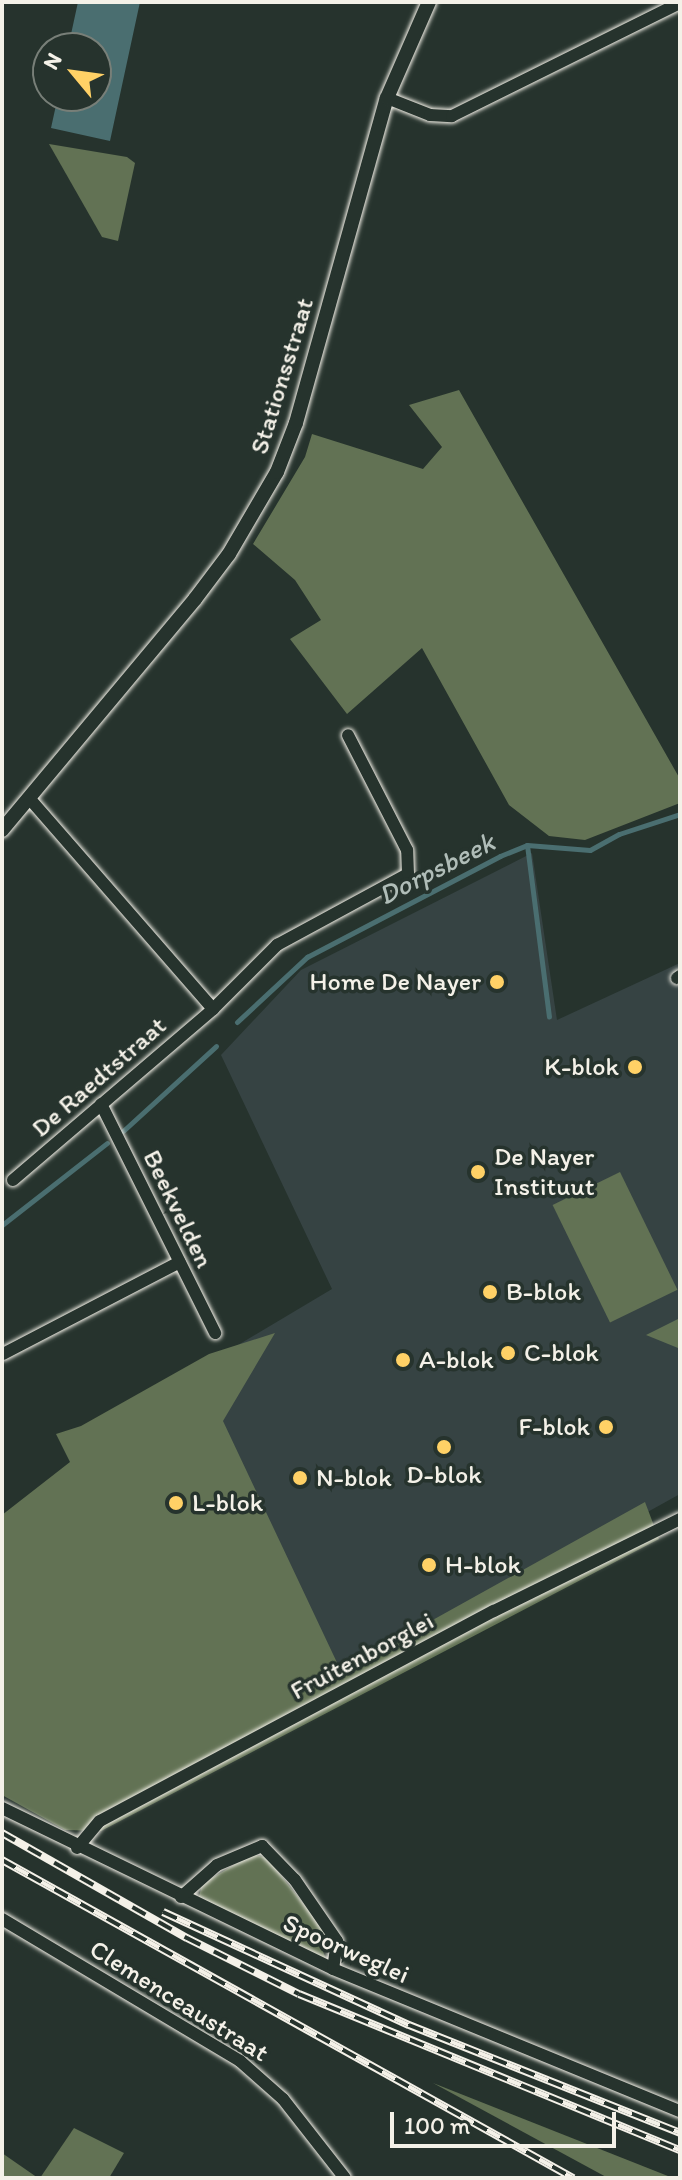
<!DOCTYPE html>
<html>
<head>
<meta charset="utf-8">
<style>
  body { margin:0 }
  #map { position:relative; width:682px; height:2180px; overflow:hidden; background:#26332d; font-family:Itim,sans-serif }
  div>[style] { position:absolute }
  [style*='--x'] { left:calc(var(--x)*1px); top:calc(var(--y)*1px); width:calc(var(--w)*1px); rotate:calc(var(--a)*1deg) }
  .built>* { inset:0; background:#364343 }
  .green>* { inset:0; background:#627254; transform-origin:0 0 }
  .water>* { inset:0; background:#4a6e70 }
  .stream>* { height:5px; margin:-2.5px; padding:0 2.5px; transform-origin:2.5px; border-radius:2.5px; background:#4a6e70 }
  .roads { filter:drop-shadow(0 0 2px #f4f1e8) drop-shadow(0 0 2px #f4f1e8) }
  .minor>* { height:12px; margin:-6px; padding:0 6px; transform-origin:6px; border-radius:6px; background:#26332d }
  .tertiary>* { height:14px; margin:-7px; padding:0 7px; transform-origin:7px; border-radius:7px; background:#26332d }
  .rail>* { height:8px; margin-top:-4px; transform-origin:0; background:repeating-linear-gradient(90deg,#26332d 0 15px,#f4f1e8 0 30px); box-sizing:border-box; border-block:2px solid #f4f1e8 }
  .dots>* { width:22px; height:22px; translate:-50% -50%; box-sizing:border-box; border:4px solid #26332d; border-radius:50% }
  span { translate:-50% -50%; white-space:nowrap; text-align:center; line-height:1.15; -webkit-text-stroke:7px #26332d; paint-order:stroke }
  .street-label { font-size:26px; color:#f4f1e8 }
  .poi-label { font-size:26px; color:#f4f1e8 }
  .right { translate:-100% -50%; text-align:right }
  .left { translate:0 -50%; text-align:left }
  .water-label { font-size:28px; color:#b0bdb8; font-style:italic }
  .frame { position:absolute; inset:0; border:4px solid #f4f1e8; pointer-events:none }
  .north { position:absolute; left:32px; top:32px; width:80px; height:80px; box-sizing:border-box; background:#26332d; border:2px solid #787f78; border-radius:50%; rotate:299deg; font-size:22px; font-weight:700; line-height:32px; text-align:center; color:#f4f1e8 }
  .north::after { content:''; display:block; margin:auto; width:28px; height:36px; background:#ffd166; clip-path:polygon(50% 0,100% 100%,50% 72%,0 100%) }
  .scale { position:absolute; left:390px; top:2112px; width:226px; height:36px; box-sizing:border-box; border:4px solid #f4f1e8; border-top:0; padding-left:10px; font-size:24px; line-height:28px; white-space:nowrap; color:#f4f1e8; -webkit-text-stroke:6px #26332d; paint-order:stroke }
</style>
</head>
<body>
<div id="map">
  <div class="built">
    <div style="clip-path:polygon(532px 853px,557px 1020px,680px 963px,680px 1494px,525px 1580px,341px 1671px,72px 1444px,332px 1289px,221px 1055px,301px 970px)"></div>
  </div>
  <div class="green">
    <div style="clip-path:polygon(49px 144px,127px 157px,135px 163px,118px 241px,102px 237px)"></div>
    <div style="clip-path:polygon(459px 390px,680px 779px,680px 803px,585px 840px,549px 836px,509px 805px,422px 648px,347px 714px,290px 639px,321px 620px,295px 580px,253px 544px,305px 457px,312px 434px,423px 469px,442px 447px,409px 405px)"></div>
    <div style="left:620px;top:1172px;width:131px;height:75px;rotate:64deg"></div>
    <div style="clip-path:polygon(680px 1318px,678px 1348px,646px 1335px)"></div>
    <div style="clip-path:polygon(275px 1333px,223px 1421px,341px 1671px,645px 1502px,659px 1539px,101px 1831px,65px 1830px,2px 1795px,2px 1515px,70px 1462px,56px 1434px,81px 1426px,209px 1354px)"></div>
    <div style="clip-path:polygon(252px 1854px,267px 1858px,317px 1921px,327px 1939px,322px 1949px,326px 1959px,199px 1897px,202px 1884px)"></div>
    <div style="clip-path:polygon(433px 2083px,673px 2178px,608px 2178px)"></div>
    <div style="clip-path:polygon(74px 2128px,124px 2153px,109px 2178px,40px 2178px)"></div>
    <div style="clip-path:polygon(2px 2153px,38px 2178px,2px 2178px)"></div>
  </div>
  <div class="water">
    <div style="clip-path:polygon(78px 2px,140px 2px,110px 141px,51px 128px,58px 96px,96px 96px,96px 48px,68px 48px)"></div>
  </div>
  <div class="stream">
    <div style="--x:527;--y:845;--w:173;--a:82.7"></div>
    <div style="--x:237;--y:1022;--w:96;--a:-42.9"></div>
    <div style="--x:307;--y:957;--w:218;--a:-27.6"></div>
    <div style="--x:500;--y:856;--w:29;--a:-22"></div>
    <div style="--x:527;--y:845;--w:63;--a:4.5"></div>
    <div style="--x:590;--y:850;--w:33;--a:-29"></div>
    <div style="--x:619;--y:834;--w:64;--a:-18.2"></div>
    <div style="--x:123;--y:1131;--w:126;--a:-42.4"></div>
    <div style="--x:2;--y:1225;--w:133;--a:-38"></div>
  </div>
  <div class="roads">
    <div class="minor">
      <div style="--x:387;--y:98;--w:46;--a:21.6"></div>
      <div style="--x:430;--y:115;--w:22;--a:3"></div>
      <div style="--x:452;--y:116;--w:254;--a:-26.4"></div>
      <div style="--x:29;--y:798;--w:280;--a:48.9"></div>
      <div style="--x:677;--y:978;--w:4;--a:-34"></div>
      <div style="--x:101;--y:1104;--w:256;--a:63.5"></div>
      <div style="--x:13;--y:1180;--w:263;--a:-40.5"></div>
      <div style="--x:213;--y:1009;--w:91;--a:-45"></div>
      <div style="--x:277;--y:945;--w:149;--a:-28.5"></div>
      <div style="--x:408;--y:874;--w:24;--a:-92"></div>
      <div style="--x:407;--y:850;--w:129;--a:-117.2"></div>
      <div style="--x:3;--y:1354;--w:199;--a:-27.5"></div>
      <div style="--x:2;--y:1808;--w:368;--a:25.9"></div>
      <div style="--x:333;--y:1969;--w:375;--a:22.3"></div>
      <div style="--x:77;--y:1848;--w:35;--a:-50"></div>
      <div style="--x:100;--y:1821;--w:446;--a:-28.1"></div>
      <div style="--x:494;--y:1611;--w:208;--a:-26.3"></div>
      <div style="--x:181;--y:1897;--w:48;--a:-41.6"></div>
      <div style="--x:217;--y:1865;--w:49;--a:-22.9"></div>
      <div style="--x:262;--y:1846;--w:47;--a:45.9"></div>
      <div style="--x:295;--y:1880;--w:74;--a:55.5"></div>
      <div style="--x:337;--y:1941;--w:28;--a:98"></div>
      <div style="--x:2;--y:1919;--w:277;--a:30.8"></div>
      <div style="--x:240;--y:2061;--w:57;--a:41.5"></div>
      <div style="--x:283;--y:2099;--w:100;--a:51.9"></div>
    </div>
    <div class="tertiary">
      <div style="--x:2;--y:830;--w:301;--a:-50.1"></div>
      <div style="--x:195;--y:599;--w:56;--a:-52.9"></div>
      <div style="--x:229;--y:554;--w:95;--a:-59.7"></div>
      <div style="--x:277;--y:472;--w:53;--a:-68.8"></div>
      <div style="--x:296;--y:423;--w:337;--a:-74.4"></div>
      <div style="--x:387;--y:98;--w:105;--a:-66.4"></div>
    </div>
  </div>
  <div class="rail">
    <div style="--x:2;--y:1833;--w:213;--a:29.6"></div>
    <div style="--x:187;--y:1938;--w:125;--a:26.6"></div>
    <div style="--x:299;--y:1994;--w:412;--a:22.3"></div>
    <div style="--x:2;--y:1860;--w:654;--a:29.11"></div>
    <div style="--x:163;--y:1912;--w:271;--a:24.7"></div>
    <div style="--x:409;--y:2025;--w:292;--a:21.7"></div>
  </div>
  <div class="dots">
    <div style="left:497px;top:982px;background:#ffd166"></div>
    <div style="left:635px;top:1067px;background:#ffd166"></div>
    <div style="left:478px;top:1172px;background:#ffd166"></div>
    <div style="left:490px;top:1292px;background:#ffd166"></div>
    <div style="left:508px;top:1353px;background:#ffd166"></div>
    <div style="left:403px;top:1360px;background:#ffd166"></div>
    <div style="left:606px;top:1427px;background:#ffd166"></div>
    <div style="left:444px;top:1447px;background:#ffd166"></div>
    <div style="left:300px;top:1478px;background:#ffd166"></div>
    <div style="left:176px;top:1503px;background:#ffd166"></div>
    <div style="left:429px;top:1565px;background:#ffd166"></div>
  </div>
  <div class="street-label">
    <span style="left:282px;top:376px;rotate:-73deg">Stationsstraat</span>
    <span style="left:99px;top:1077px;rotate:-41deg">De Raedtstraat</span>
    <span style="left:178px;top:1209px;rotate:64deg">Beekvelden</span>
    <span style="left:362px;top:1656px;rotate:-28deg">Fruitenborglei</span>
    <span style="left:346px;top:1949px;rotate:24deg">Spoorweglei</span>
    <span style="left:179px;top:2001px;rotate:32deg">Clemenceaustraat</span>
  </div>
  <div class="poi-label">
    <span class="right" style="left:481px;top:982px">Home De Nayer</span>
    <span class="right" style="left:619px;top:1067px">K-blok</span>
    <span class="left" style="left:494px;top:1172px">De Nayer<br>Instituut</span>
    <span class="left" style="left:506px;top:1292px">B-blok</span>
    <span class="left" style="left:524px;top:1353px">C-blok</span>
    <span class="left" style="left:419px;top:1360px">A-blok</span>
    <span class="right" style="left:590px;top:1427px">F-blok</span>
    <span style="left:444px;top:1475px">D-blok</span>
    <span class="left" style="left:316px;top:1478px">N-blok</span>
    <span class="left" style="left:192px;top:1503px">L-blok</span>
    <span class="left" style="left:445px;top:1565px">H-blok</span>
  </div>
  <div class="water-label">
    <span style="left:436px;top:868px;rotate:-27deg">Dorpsbeek</span>
  </div>
  <div class="frame"></div>
  <div class="north">N</div>
  <div class="scale">100 m</div>
</div>
</body>
</html>
